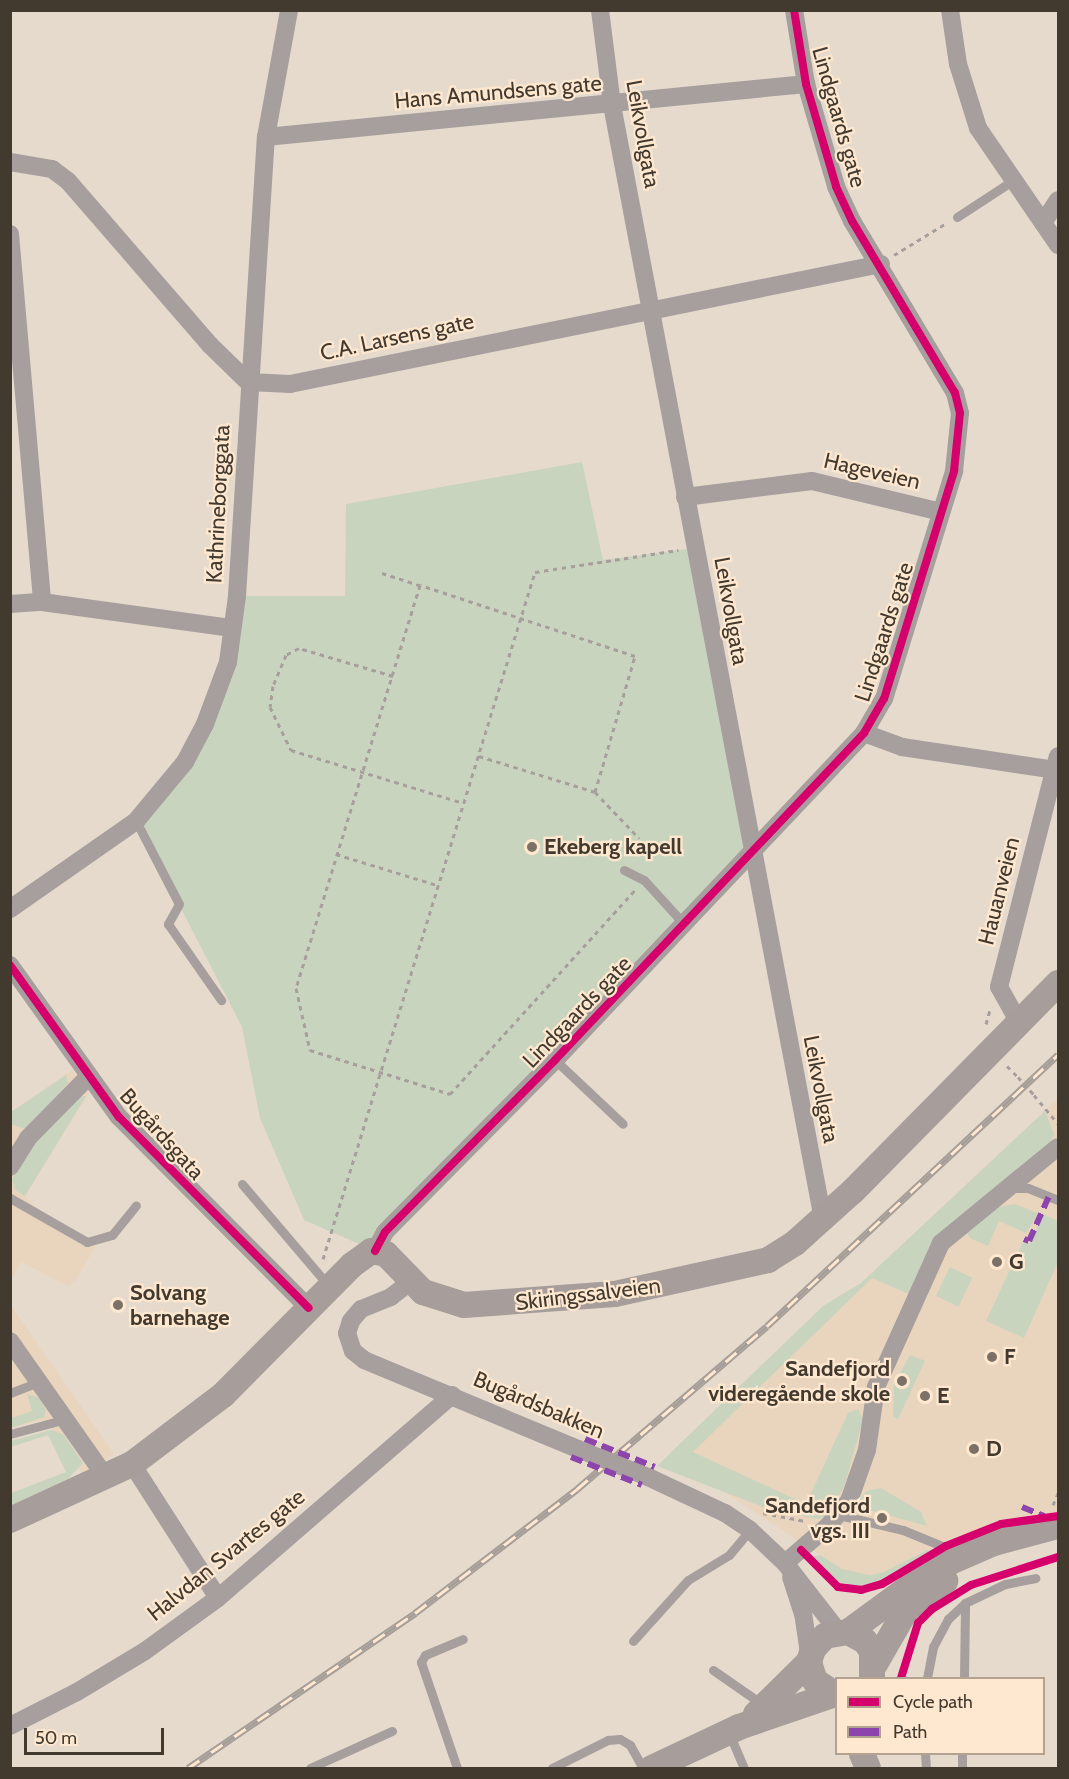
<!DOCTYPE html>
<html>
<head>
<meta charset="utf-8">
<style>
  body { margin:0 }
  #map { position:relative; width:1069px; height:1779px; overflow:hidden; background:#e6dacc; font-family:Cabin,sans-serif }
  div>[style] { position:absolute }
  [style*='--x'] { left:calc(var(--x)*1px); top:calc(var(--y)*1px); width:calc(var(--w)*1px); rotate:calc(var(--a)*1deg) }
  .built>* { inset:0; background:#e9d4bd }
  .green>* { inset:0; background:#c9d4bf; transform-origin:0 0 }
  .path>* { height:3px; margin-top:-1.5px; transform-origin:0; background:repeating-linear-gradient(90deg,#a79f9c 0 4.5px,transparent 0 9px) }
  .lane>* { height:9px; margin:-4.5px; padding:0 4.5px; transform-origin:4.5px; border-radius:4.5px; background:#a79f9e }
  .street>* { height:18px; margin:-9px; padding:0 9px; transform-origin:9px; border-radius:9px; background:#a79f9e }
  .secondary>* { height:26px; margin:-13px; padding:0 13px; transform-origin:13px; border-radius:13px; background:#a79e9b }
  .rail>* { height:7px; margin-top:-3.5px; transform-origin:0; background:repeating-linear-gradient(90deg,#ffe8cf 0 14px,#a69e98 0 28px); box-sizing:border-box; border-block:2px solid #a69e98 }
  .path-bridge>* { height:3px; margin-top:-1.5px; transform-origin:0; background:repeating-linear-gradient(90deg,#a79f9c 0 4.5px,transparent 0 9px) }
  .street-bridge>* { height:18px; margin:-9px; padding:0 9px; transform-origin:9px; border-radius:9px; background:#a79f9e }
  .quiet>* { height:6px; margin-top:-3px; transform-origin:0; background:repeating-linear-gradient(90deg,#8e44ad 0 12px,transparent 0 18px) }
  .cycleway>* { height:8px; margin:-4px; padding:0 4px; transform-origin:4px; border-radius:4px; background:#d6006c }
  .dots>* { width:16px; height:16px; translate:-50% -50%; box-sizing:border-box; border:3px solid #ffe8cf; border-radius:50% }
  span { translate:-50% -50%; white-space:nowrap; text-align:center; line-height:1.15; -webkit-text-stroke:4.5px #ffe8cf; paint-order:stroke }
  .street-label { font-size:22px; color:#42392f }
  .poi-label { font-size:22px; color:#42392f; font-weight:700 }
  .left { translate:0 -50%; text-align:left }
  .right { translate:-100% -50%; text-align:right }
  .frame { position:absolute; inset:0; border:12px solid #42392f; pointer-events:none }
  .legend { position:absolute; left:835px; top:1677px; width:210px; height:78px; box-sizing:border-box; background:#ffe8cf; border:2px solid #b3a28f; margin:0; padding:8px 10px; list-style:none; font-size:18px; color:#42392f }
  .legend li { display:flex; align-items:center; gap:12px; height:30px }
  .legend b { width:30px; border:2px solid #b3a28f }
  .scale { position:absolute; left:24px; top:1728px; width:140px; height:27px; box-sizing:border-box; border:3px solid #42392f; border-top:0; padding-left:8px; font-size:18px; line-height:21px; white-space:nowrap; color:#42392f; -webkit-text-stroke:4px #ffe8cf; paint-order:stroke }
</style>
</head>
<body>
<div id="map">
  <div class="built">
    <div style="clip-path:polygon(72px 1070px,89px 1093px,25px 1196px,45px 1216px,96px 1245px,75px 1282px,68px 1286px,21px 1262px,11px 1280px,11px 1112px)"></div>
    <div style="clip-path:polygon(1058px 1098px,1058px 1526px,860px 1581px,668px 1455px,823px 1306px,861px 1283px)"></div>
    <div style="clip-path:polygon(10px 1304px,114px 1454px,82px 1474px,59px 1436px,41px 1420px,11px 1428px)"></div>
  </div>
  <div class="green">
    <div style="clip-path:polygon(582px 462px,603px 560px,695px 548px,751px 855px,375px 1251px,304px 1220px,260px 1118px,242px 1027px,136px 821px,185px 762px,218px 691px,237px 596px,345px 596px,346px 504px)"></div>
    <div style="clip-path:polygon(66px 1075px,68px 1083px,28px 1130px,11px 1124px,11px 1112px)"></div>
    <div style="clip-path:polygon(86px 1096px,25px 1196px,15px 1190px,12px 1179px,30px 1149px,79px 1097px)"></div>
    <div style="clip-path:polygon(1045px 1111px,1054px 1134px,1050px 1142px,967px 1211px,911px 1295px,872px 1278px,693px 1452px,806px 1504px,848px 1413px,858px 1409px,863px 1420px,844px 1487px,826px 1516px,818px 1519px,773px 1511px,657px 1466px,823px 1306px,861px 1283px)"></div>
    <div style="clip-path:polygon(1015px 1204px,1038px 1213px,1026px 1233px,999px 1221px,988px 1246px,970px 1238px,965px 1229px,998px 1207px)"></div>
    <div style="clip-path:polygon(1043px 1214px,1058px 1221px,1058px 1262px,1024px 1338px,986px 1321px,1023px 1242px,1030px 1244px)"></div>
    <div style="left:950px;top:1267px;width:25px;height:32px;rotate:26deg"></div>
    <div style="clip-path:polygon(910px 1355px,925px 1361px,898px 1419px,893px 1416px,894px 1384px)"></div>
    <div style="clip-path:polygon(27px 1394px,40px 1398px,46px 1410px,44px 1417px,11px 1428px,11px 1418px,32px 1411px)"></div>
    <div style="clip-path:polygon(51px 1430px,63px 1434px,83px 1463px,68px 1479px,11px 1505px,11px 1493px,66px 1472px,48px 1435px,11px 1447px,11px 1441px)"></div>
    <div style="clip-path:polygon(881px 1488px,921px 1512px,927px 1526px,855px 1506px,866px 1491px)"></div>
    <div style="clip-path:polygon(927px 1550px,931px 1551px,884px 1580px,860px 1587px,836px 1581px,812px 1557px,820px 1555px,842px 1569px,869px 1575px,882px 1573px)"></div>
  </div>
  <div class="path">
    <div style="--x:894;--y:255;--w:60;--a:-31.3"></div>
    <div style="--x:382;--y:573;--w:40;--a:18"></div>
    <div style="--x:393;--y:676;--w:98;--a:-163.4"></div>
    <div style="--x:299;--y:648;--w:15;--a:152"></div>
    <div style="--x:286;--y:655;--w:34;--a:113"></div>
    <div style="--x:273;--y:686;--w:21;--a:98"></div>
    <div style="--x:270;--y:707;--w:48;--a:64"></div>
    <div style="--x:291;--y:750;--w:180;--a:17.1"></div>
    <div style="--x:479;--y:756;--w:121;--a:17.2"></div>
    <div style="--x:595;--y:792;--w:142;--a:-73.6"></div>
    <div style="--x:635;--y:656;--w:226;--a:-161.7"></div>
    <div style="--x:420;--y:585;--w:422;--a:107.1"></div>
    <div style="--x:296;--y:988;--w:64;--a:77.3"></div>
    <div style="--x:310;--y:1050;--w:147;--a:17.4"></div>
    <div style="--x:450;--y:1094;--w:275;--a:-47.8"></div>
    <div style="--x:595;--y:792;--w:64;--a:46.3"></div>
    <div style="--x:336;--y:854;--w:106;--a:17.1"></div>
    <div style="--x:986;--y:1024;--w:18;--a:-74"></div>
    <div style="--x:1007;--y:1066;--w:16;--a:45"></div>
    <div style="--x:1034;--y:1095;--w:38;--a:50"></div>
    <div style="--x:323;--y:1259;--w:719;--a:-72.85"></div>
    <div style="--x:535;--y:572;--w:145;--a:-8.7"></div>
    <div style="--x:1053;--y:1505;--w:13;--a:-67"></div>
    <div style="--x:763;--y:1513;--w:43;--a:10.8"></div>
  </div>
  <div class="lane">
    <div style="--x:957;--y:217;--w:66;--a:-33.2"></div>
    <div style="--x:136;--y:821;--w:93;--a:62.6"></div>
    <div style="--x:179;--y:904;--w:23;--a:119"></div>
    <div style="--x:168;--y:924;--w:93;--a:55.1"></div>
    <div style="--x:624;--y:870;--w:22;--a:27"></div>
    <div style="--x:644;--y:880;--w:61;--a:47.7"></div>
    <div style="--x:555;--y:1060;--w:93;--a:43.3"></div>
    <div style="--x:242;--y:1184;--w:133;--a:49.6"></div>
    <div style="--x:1012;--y:1188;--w:16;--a:0"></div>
    <div style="--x:1028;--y:1188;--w:32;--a:22"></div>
    <div style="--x:10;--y:1198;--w:89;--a:29.7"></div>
    <div style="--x:87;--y:1242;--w:26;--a:-16"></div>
    <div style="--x:112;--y:1235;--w:38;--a:-51"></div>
    <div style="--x:10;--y:1393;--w:31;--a:-21"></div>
    <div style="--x:10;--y:1434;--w:58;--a:-15"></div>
    <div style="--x:839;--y:1515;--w:66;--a:13.2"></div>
    <div style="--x:903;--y:1530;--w:61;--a:22.3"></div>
    <div style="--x:633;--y:1641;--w:82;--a:-48"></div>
    <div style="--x:688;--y:1580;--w:48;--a:-31.4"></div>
    <div style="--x:729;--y:1555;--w:33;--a:-50"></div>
    <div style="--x:713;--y:1670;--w:60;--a:34.8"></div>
    <div style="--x:927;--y:1678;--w:32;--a:-79"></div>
    <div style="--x:933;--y:1647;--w:32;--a:-62"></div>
    <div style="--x:948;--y:1619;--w:23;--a:-43"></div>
    <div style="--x:965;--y:1603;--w:44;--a:-25.4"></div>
    <div style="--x:1005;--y:1584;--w:31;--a:-11"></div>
    <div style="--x:964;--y:1678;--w:75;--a:-89.2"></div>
    <div style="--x:729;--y:1733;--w:38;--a:67"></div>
    <div style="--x:925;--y:1754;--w:14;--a:86"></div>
    <div style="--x:310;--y:1768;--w:90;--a:-24.3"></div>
    <div style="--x:457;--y:1768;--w:112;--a:-108.8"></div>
    <div style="--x:421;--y:1662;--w:8;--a:-60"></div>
    <div style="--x:425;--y:1655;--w:41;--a:-22.8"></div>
    <div style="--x:552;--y:1768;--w:63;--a:-26.6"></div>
    <div style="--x:608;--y:1740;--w:12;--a:-5"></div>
    <div style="--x:620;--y:1739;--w:12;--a:31"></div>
    <div style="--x:630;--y:1745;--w:26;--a:61"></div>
    <div style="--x:962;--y:1768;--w:14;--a:-90"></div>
  </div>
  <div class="street">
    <div style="--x:600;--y:10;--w:96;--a:82.8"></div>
    <div style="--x:612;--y:105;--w:1135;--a:79.28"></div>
    <div style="--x:950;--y:10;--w:55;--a:81.6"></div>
    <div style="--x:958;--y:64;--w:67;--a:72.6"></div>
    <div style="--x:978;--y:128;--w:142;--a:55.6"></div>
    <div style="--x:266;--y:137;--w:543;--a:-5.61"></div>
    <div style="--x:10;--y:162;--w:43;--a:9.5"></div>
    <div style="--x:52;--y:169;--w:20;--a:37"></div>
    <div style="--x:68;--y:181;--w:217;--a:49.1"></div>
    <div style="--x:210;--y:345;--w:53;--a:44.2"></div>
    <div style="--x:248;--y:382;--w:42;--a:2.7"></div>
    <div style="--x:290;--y:384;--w:603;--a:-11.48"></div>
    <div style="--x:1043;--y:223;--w:27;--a:-57"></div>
    <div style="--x:10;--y:234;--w:369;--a:85"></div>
    <div style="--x:685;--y:497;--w:128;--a:-7.2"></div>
    <div style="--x:812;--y:481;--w:133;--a:13.5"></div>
    <div style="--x:10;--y:604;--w:32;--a:-4"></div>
    <div style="--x:42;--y:602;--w:192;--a:7.8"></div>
    <div style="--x:864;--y:733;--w:40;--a:20.2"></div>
    <div style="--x:902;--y:747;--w:155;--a:8.5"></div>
    <div style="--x:10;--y:909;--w:154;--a:-34.9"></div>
    <div style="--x:136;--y:821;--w:77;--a:-50.3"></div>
    <div style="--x:185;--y:762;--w:43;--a:-62.2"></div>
    <div style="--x:205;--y:724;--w:66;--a:-69.6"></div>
    <div style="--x:228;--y:662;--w:67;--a:-82.2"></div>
    <div style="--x:237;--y:596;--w:460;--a:-86.4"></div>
    <div style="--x:266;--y:137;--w:129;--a:-79.7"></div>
    <div style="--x:10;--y:965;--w:187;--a:54.4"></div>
    <div style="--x:119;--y:1117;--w:269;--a:45.2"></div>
    <div style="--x:1018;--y:1021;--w:39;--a:-119"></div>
    <div style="--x:999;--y:987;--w:238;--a:-75.7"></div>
    <div style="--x:10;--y:1167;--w:34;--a:-58"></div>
    <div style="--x:28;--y:1138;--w:87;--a:-45.5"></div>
    <div style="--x:375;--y:1251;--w:21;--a:-62"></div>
    <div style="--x:385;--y:1232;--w:242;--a:-45.3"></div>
    <div style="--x:555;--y:1060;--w:450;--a:-46.6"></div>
    <div style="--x:864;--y:733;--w:39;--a:-60"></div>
    <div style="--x:884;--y:699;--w:239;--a:-72.9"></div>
    <div style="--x:954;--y:471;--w:58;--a:-84.1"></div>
    <div style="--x:960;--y:413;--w:21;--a:-104"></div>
    <div style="--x:955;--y:393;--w:200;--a:-120.9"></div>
    <div style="--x:852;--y:221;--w:38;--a:-115"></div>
    <div style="--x:836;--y:186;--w:106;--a:-106.4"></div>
    <div style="--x:806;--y:84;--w:75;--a:-99.2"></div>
    <div style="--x:410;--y:1282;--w:24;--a:142"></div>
    <div style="--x:391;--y:1297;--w:32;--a:158"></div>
    <div style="--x:361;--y:1309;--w:16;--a:130"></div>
    <div style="--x:351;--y:1321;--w:13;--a:108"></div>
    <div style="--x:347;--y:1333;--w:19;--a:72"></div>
    <div style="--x:353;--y:1351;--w:14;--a:39"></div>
    <div style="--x:364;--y:1360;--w:232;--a:22.6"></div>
    <div style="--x:10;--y:1341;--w:165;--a:54.9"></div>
    <div style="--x:132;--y:1464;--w:159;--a:57.3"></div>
    <div style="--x:648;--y:1477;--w:85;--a:25.1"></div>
    <div style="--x:725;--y:1513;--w:30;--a:34"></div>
    <div style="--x:750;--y:1530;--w:48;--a:43.3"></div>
    <div style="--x:785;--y:1563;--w:86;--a:52.1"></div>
    <div style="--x:785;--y:1563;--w:57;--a:-40.7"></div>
    <div style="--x:828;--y:1526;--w:33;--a:-50"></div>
    <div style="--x:849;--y:1501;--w:54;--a:-70.6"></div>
    <div style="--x:867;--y:1450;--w:64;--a:-81.9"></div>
    <div style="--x:876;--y:1387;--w:158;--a:-65.7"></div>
    <div style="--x:941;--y:1243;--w:151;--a:-39.4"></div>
    <div style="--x:791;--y:1577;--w:38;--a:72"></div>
    <div style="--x:803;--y:1613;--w:48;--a:81.5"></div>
    <div style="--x:10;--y:1726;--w:75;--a:-26.9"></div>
    <div style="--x:77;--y:1692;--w:79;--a:-31.1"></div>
    <div style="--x:145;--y:1651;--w:90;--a:-36"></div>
    <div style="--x:218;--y:1598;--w:310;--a:-40.9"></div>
  </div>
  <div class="secondary">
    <div style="--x:10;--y:1520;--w:134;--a:-24.7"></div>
    <div style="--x:132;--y:1464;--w:114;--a:-37.2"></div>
    <div style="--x:223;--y:1395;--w:183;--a:-45.2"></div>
    <div style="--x:352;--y:1265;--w:24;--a:-36"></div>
    <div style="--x:371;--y:1251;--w:15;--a:11"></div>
    <div style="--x:386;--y:1254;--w:53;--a:45.8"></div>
    <div style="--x:423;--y:1292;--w:43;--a:17.6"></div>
    <div style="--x:464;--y:1305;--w:151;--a:-4.2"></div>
    <div style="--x:615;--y:1294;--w:157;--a:-12.5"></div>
    <div style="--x:768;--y:1260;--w:32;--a:-32"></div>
    <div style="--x:795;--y:1243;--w:78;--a:-41.9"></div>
    <div style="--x:853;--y:1191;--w:292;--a:-45.4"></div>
    <div style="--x:848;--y:1632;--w:107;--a:-36.2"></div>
    <div style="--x:934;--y:1569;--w:65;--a:-23.4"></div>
    <div style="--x:994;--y:1543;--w:66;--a:-14.9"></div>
    <div style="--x:875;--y:1664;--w:62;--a:-60.1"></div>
    <div style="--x:906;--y:1610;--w:49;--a:-36.6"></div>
    <div style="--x:836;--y:1695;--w:25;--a:-146"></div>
    <div style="--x:815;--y:1681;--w:20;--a:-108"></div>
    <div style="--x:809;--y:1662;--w:14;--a:-73"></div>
    <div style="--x:813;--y:1649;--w:18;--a:-47"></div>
    <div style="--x:825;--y:1636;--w:23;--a:-10"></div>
    <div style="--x:848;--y:1632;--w:19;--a:28"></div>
    <div style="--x:865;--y:1641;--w:12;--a:55"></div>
    <div style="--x:872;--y:1651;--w:24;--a:90"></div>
    <div style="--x:756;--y:1714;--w:74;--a:-44.5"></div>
    <div style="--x:862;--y:1754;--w:15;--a:67"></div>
    <div style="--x:652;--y:1768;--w:96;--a:-25.2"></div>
    <div style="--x:739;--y:1727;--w:98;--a:-19"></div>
  </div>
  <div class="rail">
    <div style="--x:188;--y:1768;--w:275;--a:-34.3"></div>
    <div style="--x:415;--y:1613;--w:204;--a:-37.4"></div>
    <div style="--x:577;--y:1489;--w:250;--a:-40.6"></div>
    <div style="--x:767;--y:1326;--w:398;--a:-43"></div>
  </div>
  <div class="path-bridge">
    <div style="--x:1018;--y:1077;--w:24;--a:48"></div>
  </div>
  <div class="street-bridge">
    <div style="--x:578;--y:1449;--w:75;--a:21.8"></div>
  </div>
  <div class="quiet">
    <div style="--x:1024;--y:1239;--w:5;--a:22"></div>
    <div style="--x:1029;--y:1241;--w:49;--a:-66"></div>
    <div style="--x:585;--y:1439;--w:75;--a:21.8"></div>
    <div style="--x:571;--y:1457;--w:76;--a:21.5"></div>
    <div style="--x:1022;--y:1507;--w:24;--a:22"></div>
  </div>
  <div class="cycleway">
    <div style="--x:10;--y:965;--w:187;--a:54.4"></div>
    <div style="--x:119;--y:1117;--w:269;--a:45.2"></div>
    <div style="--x:375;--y:1251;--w:21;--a:-62"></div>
    <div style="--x:385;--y:1232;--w:242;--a:-45.3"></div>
    <div style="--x:555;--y:1060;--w:450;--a:-46.6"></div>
    <div style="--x:864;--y:733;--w:39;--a:-60"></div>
    <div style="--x:884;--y:699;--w:239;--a:-72.9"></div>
    <div style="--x:954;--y:471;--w:58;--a:-84.1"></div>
    <div style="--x:960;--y:413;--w:21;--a:-104"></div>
    <div style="--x:955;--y:393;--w:200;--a:-120.9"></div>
    <div style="--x:852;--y:221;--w:38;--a:-115"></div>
    <div style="--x:836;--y:186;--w:106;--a:-106.4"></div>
    <div style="--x:806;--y:84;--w:75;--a:-99.2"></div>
    <div style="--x:801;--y:1550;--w:52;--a:45"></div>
    <div style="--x:838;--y:1587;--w:23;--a:7"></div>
    <div style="--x:861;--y:1590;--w:22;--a:-16"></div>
    <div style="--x:882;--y:1584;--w:74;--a:-30.7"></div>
    <div style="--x:946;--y:1546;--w:59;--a:-21.8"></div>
    <div style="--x:1001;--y:1524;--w:58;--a:-8"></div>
    <div style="--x:901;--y:1678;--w:58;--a:-72.8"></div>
    <div style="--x:918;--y:1623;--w:20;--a:-45"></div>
    <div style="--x:932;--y:1609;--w:46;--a:-31.6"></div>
    <div style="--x:971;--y:1585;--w:91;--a:-17.8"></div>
  </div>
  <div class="dots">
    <div style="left:532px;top:847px;background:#7b7166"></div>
    <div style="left:997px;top:1262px;background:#7b7166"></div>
    <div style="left:118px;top:1305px;background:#7b7166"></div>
    <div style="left:992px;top:1357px;background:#7b7166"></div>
    <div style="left:902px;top:1381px;background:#7b7166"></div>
    <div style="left:925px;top:1396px;background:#7b7166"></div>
    <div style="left:974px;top:1449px;background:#7b7166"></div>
    <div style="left:882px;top:1518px;background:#7b7166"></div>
  </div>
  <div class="street-label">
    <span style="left:498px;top:92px;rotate:-5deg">Hans Amundsens gate</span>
    <span style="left:839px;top:117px;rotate:74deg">Lindgaards gate</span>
    <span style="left:643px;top:134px;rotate:80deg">Leikvollgata</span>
    <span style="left:397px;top:337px;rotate:-12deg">C.A. Larsens gate</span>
    <span style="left:872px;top:471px;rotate:13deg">Hageveien</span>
    <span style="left:218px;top:504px;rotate:-87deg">Kathrineborggata</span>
    <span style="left:731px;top:611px;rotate:80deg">Leikvollgata</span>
    <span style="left:884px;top:632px;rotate:-72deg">Lindgaards gate</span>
    <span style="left:999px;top:891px;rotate:-76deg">Hauanveien</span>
    <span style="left:577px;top:1012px;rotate:-46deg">Lindgaards gate</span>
    <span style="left:821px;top:1089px;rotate:79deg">Leikvollgata</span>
    <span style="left:162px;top:1134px;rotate:48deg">Bugårdsgata</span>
    <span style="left:588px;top:1294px;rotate:-7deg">Skiringssalveien</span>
    <span style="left:539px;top:1405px;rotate:23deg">Bugårdsbakken</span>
    <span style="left:226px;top:1555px;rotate:-39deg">Halvdan Svartes gate</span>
  </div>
  <div class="poi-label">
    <span class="left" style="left:544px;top:847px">Ekeberg kapell</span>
    <span class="left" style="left:1009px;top:1262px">G</span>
    <span class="left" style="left:130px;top:1305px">Solvang<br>barnehage</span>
    <span class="left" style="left:1004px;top:1357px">F</span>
    <span class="right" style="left:890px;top:1381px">Sandefjord<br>videregående skole</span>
    <span class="left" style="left:937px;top:1396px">E</span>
    <span class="left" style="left:986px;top:1449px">D</span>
    <span class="right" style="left:870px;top:1518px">Sandefjord<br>vgs. III</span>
  </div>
  <div class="frame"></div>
  <ul class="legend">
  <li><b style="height:8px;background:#d6006c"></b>Cycle path</li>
  <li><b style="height:8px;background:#8e44ad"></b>Path</li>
  </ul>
  <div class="scale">50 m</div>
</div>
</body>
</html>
